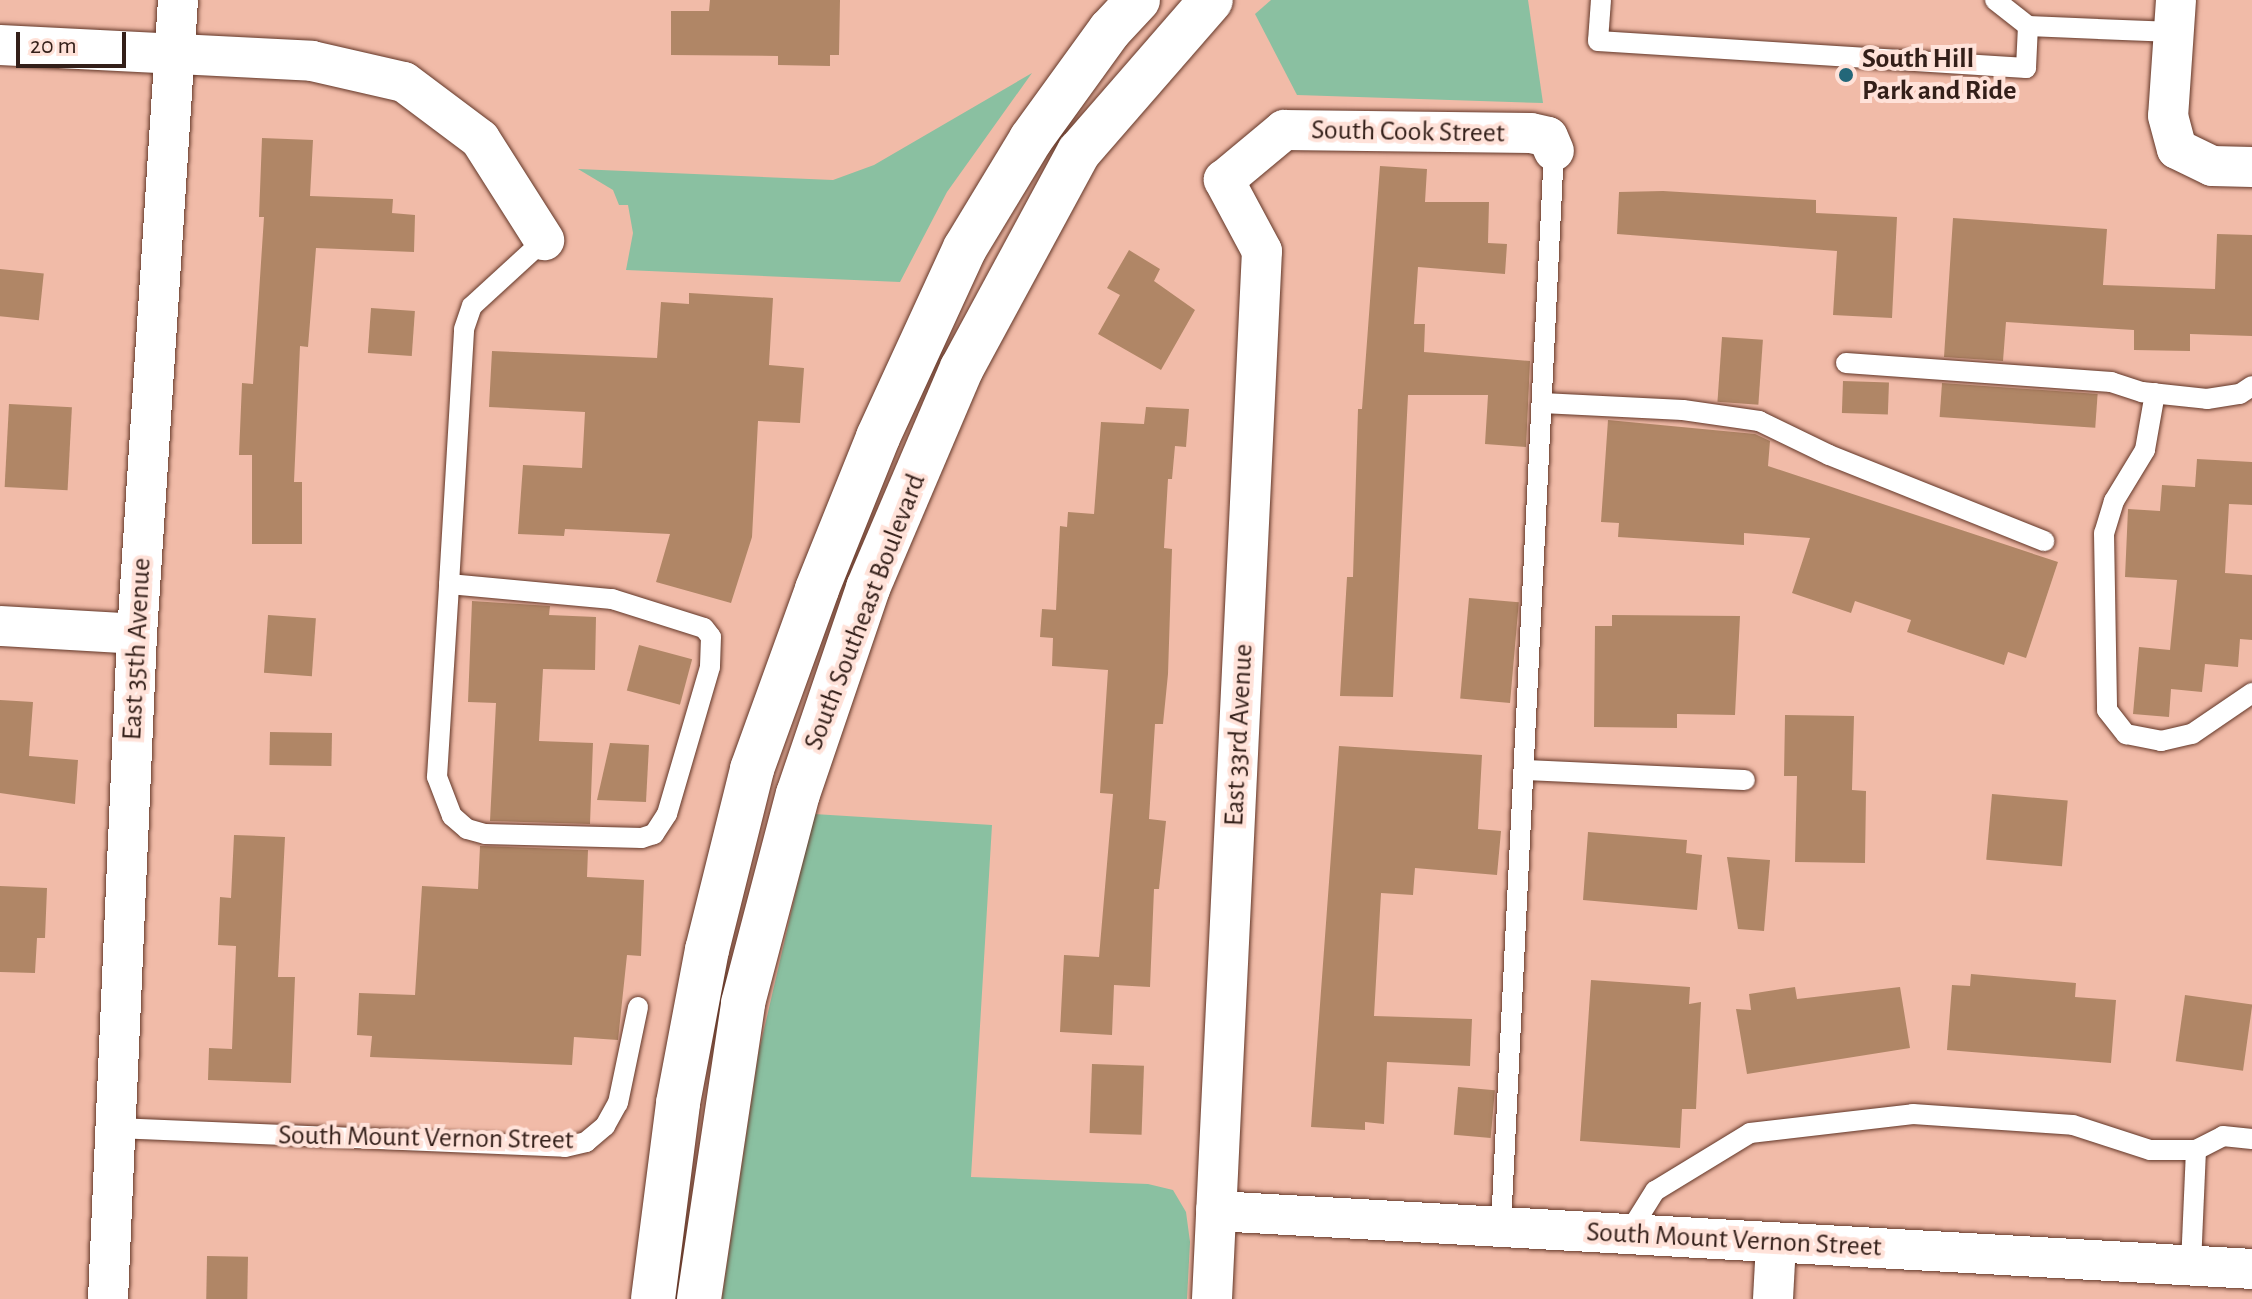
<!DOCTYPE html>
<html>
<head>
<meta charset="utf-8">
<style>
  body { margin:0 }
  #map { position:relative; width:2252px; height:1299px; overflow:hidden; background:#f1bba8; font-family:"Alegreya Sans",sans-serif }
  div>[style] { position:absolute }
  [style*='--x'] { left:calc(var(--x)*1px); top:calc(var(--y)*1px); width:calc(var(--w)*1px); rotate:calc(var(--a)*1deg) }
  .green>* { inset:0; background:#8ac0a1 }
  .building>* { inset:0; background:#b08666; transform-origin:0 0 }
  .roads { filter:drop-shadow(0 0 2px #623627) drop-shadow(0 0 2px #623627) }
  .lane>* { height:20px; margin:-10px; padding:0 10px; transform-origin:10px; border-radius:10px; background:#fff }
  .street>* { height:40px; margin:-20px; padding:0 20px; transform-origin:20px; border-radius:20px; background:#fff }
  .secondary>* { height:44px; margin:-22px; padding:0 22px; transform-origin:22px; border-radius:22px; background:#fff }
  .dots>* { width:22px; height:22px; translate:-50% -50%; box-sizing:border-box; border:4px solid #ffe2d9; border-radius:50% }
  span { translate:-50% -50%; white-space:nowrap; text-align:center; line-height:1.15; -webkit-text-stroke:8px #ffe2d9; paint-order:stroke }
  .poi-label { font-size:28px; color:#331f19; font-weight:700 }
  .left { translate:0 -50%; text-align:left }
  .street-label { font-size:28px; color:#331f19 }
  .scale { position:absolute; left:16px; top:32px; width:110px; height:36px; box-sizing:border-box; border:4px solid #331f19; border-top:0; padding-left:10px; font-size:24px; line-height:28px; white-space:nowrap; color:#331f19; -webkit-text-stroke:6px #ffe2d9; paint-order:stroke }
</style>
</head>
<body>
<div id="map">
  <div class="green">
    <div style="clip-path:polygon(1271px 0,1528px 0,1543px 103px,1297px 95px,1255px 14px)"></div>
    <div style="clip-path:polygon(1032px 73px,947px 192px,900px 282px,626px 270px,633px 233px,628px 205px,619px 205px,613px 190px,578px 169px,833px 180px,874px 165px)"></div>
    <div style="clip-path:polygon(814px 814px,992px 825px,971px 1177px,1148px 1184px,1173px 1190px,1186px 1212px,1190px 1242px,1187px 1299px,722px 1299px,759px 1051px)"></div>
  </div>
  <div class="building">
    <div style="clip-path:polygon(710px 0,840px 0,839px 55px,830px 55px,830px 66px,778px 65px,778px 56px,671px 55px,671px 11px,709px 11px)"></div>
    <div style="clip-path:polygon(262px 138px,313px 140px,310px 196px,393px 199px,392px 213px,415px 215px,414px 252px,316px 248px,308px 347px,300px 346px,294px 482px,302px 482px,302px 544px,252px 544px,252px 455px,239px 455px,242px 383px,253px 384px,264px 217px,259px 217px)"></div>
    <div style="clip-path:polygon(1380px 166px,1427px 169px,1425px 202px,1489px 202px,1488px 243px,1507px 244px,1505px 274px,1418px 267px,1414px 324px,1425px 324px,1424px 352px,1530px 361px,1526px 447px,1485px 444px,1488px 395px,1408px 395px,1393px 697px,1340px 696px,1347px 577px,1353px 577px,1358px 409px,1362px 409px)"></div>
    <div style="clip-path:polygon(1663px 191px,1816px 200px,1816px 213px,1897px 217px,1892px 318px,1833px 315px,1837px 251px,1617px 234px,1619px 192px)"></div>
    <div style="clip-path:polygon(1953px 218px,2107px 229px,2103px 285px,2215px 289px,2217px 234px,2252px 235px,2252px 336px,2190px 334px,2190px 351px,2134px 350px,2134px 330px,2006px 322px,2003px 361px,1944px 357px)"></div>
    <div style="clip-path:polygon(1129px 250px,1160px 269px,1154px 281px,1195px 310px,1161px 370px,1098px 334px,1120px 295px,1107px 288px)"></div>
    <div style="left:0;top:269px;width:44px;height:47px;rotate:6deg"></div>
    <div style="clip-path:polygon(689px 293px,773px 298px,769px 365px,804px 368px,800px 423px,758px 421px,752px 537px,731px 603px,656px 582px,670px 534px,565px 529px,564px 536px,518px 534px,523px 465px,582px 468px,585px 412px,489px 407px,492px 351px,657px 358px,661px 302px,689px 304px)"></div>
    <div style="left:371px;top:308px;width:44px;height:45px;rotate:4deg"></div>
    <div style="left:1722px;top:337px;width:41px;height:65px;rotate:4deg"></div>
    <div style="left:1843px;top:381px;width:46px;height:32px;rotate:2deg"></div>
    <div style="left:1942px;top:383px;width:156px;height:34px;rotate:4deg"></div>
    <div style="left:9px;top:404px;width:63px;height:83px;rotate:3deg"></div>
    <div style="clip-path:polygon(1146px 407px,1189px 409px,1186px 447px,1175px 446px,1172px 479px,1168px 479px,1164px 548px,1172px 549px,1168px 674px,1163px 724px,1155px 724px,1149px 819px,1166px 821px,1159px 889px,1154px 889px,1150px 987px,1114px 985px,1112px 1035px,1060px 1032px,1064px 955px,1099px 957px,1113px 794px,1100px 793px,1108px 670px,1052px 666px,1053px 638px,1040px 637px,1042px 609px,1056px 610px,1060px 526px,1067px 527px,1068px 512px,1094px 514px,1101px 422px,1144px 424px)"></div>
    <div style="clip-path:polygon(1608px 420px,1755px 434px,1770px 441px,1768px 466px,2058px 562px,2026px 658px,2008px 652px,2004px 665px,1907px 632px,1911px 620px,1855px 601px,1851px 613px,1792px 593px,1810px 538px,1744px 533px,1744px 545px,1618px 537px,1619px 523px,1601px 522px)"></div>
    <div style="clip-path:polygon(2197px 459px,2252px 462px,2252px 505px,2229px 504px,2225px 573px,2252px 575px,2252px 640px,2240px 639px,2238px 667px,2205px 664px,2202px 692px,2171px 689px,2169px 717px,2133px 714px,2139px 647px,2170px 650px,2177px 580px,2125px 577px,2128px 509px,2160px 511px,2162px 485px,2195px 487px)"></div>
    <div style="left:1469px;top:598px;width:50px;height:101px;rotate:5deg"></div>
    <div style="clip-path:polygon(472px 601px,550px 606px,549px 615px,596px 617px,595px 670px,543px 669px,539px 741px,593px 743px,590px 824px,490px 821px,496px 703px,468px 702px)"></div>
    <div style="left:268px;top:615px;width:48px;height:58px;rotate:4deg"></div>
    <div style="clip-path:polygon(1612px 615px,1740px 616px,1735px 715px,1677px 714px,1677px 728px,1594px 727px,1595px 626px,1612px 626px)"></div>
    <div style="left:639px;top:645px;width:55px;height:47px;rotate:15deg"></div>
    <div style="clip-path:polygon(0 700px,33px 702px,29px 756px,78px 760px,75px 804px,0 793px)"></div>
    <div style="clip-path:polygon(1785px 715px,1854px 716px,1852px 790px,1866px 791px,1865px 863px,1795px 862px,1797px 776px,1784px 776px)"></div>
    <div style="left:270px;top:732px;width:62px;height:33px;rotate:1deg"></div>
    <div style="clip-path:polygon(610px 743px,649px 745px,646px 802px,597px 800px)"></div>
    <div style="clip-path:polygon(1339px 746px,1482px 755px,1478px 829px,1501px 831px,1497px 875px,1415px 868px,1413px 895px,1381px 893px,1374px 1016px,1472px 1019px,1470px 1066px,1387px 1062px,1384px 1124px,1365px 1122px,1365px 1130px,1311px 1127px)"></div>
    <div style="left:1992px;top:794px;width:76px;height:66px;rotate:5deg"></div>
    <div style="clip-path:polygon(1588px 832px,1687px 840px,1686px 853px,1702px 855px,1697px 910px,1583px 900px)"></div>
    <div style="clip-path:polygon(234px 835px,285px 837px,278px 977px,295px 977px,291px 1083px,208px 1080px,209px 1048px,232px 1049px,236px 946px,218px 945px,220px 897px,231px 898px)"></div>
    <div style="clip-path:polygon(480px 846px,588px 850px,587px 877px,644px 880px,641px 956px,627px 955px,618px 1040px,574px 1037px,572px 1065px,370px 1057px,372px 1036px,357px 1035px,359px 993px,415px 995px,422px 886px,478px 889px)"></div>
    <div style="clip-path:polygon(1727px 857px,1770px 860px,1764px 931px,1738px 929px)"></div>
    <div style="clip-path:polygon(0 886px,47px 888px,45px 938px,37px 938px,35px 973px,0 972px)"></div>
    <div style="clip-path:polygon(1971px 974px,2076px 983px,2075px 997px,2116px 1000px,2111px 1063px,1947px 1050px,1952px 985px,1970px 986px)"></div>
    <div style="clip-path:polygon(1591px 980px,1690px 987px,1689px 1004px,1701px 1002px,1696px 1109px,1682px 1109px,1680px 1148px,1580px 1141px)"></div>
    <div style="clip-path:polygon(1795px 987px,1797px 999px,1900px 987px,1910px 1048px,1747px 1074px,1736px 1009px,1751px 1010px,1749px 994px)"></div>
    <div style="left:2185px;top:995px;width:68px;height:67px;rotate:8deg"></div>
    <div style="left:1092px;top:1064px;width:52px;height:69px;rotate:2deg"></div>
    <div style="left:1458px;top:1087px;width:37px;height:48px;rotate:5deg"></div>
    <div style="left:207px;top:1256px;width:41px;height:43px;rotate:1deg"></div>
  </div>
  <div class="roads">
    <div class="lane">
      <div style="--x:1601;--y:0;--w:41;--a:94.2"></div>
      <div style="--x:1598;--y:41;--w:429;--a:3.6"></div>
      <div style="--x:2026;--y:68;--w:42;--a:-87.3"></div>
      <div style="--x:2028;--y:26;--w:146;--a:2.4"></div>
      <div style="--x:1995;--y:0;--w:42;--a:38.2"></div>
      <div style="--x:1846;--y:363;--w:266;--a:4.1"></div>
      <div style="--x:2111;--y:382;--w:33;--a:18"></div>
      <div style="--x:2142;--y:392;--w:65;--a:6.1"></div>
      <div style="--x:2207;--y:399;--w:33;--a:-9"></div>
      <div style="--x:2240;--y:394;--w:14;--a:-34"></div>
      <div style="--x:2155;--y:393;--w:58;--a:100"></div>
      <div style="--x:2145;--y:450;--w:60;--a:121.3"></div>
      <div style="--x:2114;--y:501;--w:34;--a:107"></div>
      <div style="--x:2104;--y:533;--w:177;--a:89"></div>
      <div style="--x:2107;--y:710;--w:31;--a:52"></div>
      <div style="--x:2126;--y:734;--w:36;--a:11"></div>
      <div style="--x:2161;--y:741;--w:32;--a:-13"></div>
      <div style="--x:2192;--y:734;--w:73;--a:-34.3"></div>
      <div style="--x:1542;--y:403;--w:141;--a:2.8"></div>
      <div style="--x:1683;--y:410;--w:77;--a:8.2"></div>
      <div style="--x:1759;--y:421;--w:78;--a:25.9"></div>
      <div style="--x:1829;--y:455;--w:232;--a:21.8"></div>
      <div style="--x:449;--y:584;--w:164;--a:5.3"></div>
      <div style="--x:612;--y:599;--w:96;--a:17.5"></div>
      <div style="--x:704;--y:628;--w:11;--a:52"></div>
      <div style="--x:711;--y:637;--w:30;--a:92"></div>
      <div style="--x:710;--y:667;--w:153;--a:106.3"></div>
      <div style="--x:667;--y:814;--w:24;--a:123"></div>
      <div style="--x:654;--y:834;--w:13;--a:162"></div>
      <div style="--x:642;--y:838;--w:157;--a:-178.5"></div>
      <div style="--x:485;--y:834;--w:19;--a:-164"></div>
      <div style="--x:467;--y:829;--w:20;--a:-139"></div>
      <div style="--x:452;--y:816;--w:42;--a:-111"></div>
      <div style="--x:437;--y:777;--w:193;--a:-86.4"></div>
      <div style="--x:449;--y:584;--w:255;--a:-86.6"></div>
      <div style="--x:464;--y:329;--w:24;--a:-71"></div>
      <div style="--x:472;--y:306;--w:98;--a:-42.5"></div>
      <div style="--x:1525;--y:770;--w:220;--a:2.6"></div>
      <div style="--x:116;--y:1128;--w:449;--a:2.4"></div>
      <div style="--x:565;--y:1147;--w:22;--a:-13"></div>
      <div style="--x:586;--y:1142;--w:25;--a:-40"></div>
      <div style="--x:605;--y:1126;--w:26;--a:-61"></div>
      <div style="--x:618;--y:1103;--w:98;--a:-78.2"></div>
      <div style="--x:2196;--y:1150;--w:30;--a:-27"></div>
      <div style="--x:2223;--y:1136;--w:29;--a:6"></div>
      <div style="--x:1501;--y:1226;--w:1076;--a:-87.18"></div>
      <div style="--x:1628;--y:1234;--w:51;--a:-57.9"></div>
      <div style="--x:1655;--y:1191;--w:111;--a:-31.4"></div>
      <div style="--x:1750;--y:1133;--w:164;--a:-6.6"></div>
      <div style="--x:1913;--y:1114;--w:160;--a:3.9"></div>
      <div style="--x:2073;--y:1125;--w:81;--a:18"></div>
      <div style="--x:2150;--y:1150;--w:46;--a:0"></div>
      <div style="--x:2196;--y:1150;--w:116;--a:92.5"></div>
    </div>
    <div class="street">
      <div style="--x:2176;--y:0;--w:116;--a:93.9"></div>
      <div style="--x:2168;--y:116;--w:34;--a:75"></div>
      <div style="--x:2177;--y:149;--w:39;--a:26"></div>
      <div style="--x:2212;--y:166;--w:40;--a:1.4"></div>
      <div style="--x:0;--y:45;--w:312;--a:2.9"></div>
      <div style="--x:312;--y:61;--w:94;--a:12.9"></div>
      <div style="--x:404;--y:82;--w:95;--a:36.9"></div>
      <div style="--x:480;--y:139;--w:120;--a:57.6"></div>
      <div style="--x:0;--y:626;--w:137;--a:3.3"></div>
      <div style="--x:1216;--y:1211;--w:1038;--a:3.2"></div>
      <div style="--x:108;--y:1299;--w:666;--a:-87.5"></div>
      <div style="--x:137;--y:634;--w:635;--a:-86.3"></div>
      <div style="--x:1212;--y:1299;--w:1049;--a:-87.27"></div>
      <div style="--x:1262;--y:251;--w:81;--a:-118.2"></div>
      <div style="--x:1224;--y:180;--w:78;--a:-39.8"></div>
      <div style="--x:1284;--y:130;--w:247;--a:0.7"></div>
      <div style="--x:1531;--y:133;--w:17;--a:13"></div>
      <div style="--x:1548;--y:137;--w:15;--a:67"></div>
      <div style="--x:1773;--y:1299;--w:56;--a:-86.9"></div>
    </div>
    <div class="secondary">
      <div style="--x:653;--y:1299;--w:198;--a:-82.7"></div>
      <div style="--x:678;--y:1103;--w:156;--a:-79.3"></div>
      <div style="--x:707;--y:950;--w:187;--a:-76"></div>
      <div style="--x:752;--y:769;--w:191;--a:-70.1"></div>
      <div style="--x:817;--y:589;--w:164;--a:-68.1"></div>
      <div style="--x:878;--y:437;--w:208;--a:-65.3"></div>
      <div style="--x:965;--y:248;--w:127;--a:-58.8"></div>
      <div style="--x:1031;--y:139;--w:135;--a:-54.1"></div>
      <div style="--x:1110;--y:30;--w:41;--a:-47"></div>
      <div style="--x:699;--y:1299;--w:299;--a:-81.5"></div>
      <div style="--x:743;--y:1003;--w:216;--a:-75.3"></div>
      <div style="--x:798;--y:794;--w:218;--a:-71.2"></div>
      <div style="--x:868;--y:588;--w:239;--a:-66.9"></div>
      <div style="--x:962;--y:368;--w:246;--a:-61.6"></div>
      <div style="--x:1079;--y:152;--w:201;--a:-49"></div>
    </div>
  </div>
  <div class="dots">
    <div style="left:1846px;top:75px;background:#236779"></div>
  </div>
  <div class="poi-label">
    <span class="left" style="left:1862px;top:75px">South Hill<br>Park and Ride</span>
  </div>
  <div class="street-label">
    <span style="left:1408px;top:132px;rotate:1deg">South Cook Street</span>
    <span style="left:865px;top:612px;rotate:-69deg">South Southeast Boulevard</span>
    <span style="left:137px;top:649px;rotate:-87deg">East 35th Avenue</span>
    <span style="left:1239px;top:735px;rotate:-87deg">East 33rd Avenue</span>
    <span style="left:426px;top:1138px;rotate:1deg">South Mount Vernon Street</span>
    <span style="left:1734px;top:1240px;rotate:3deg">South Mount Vernon Street</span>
  </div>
  <div class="scale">20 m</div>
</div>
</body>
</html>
